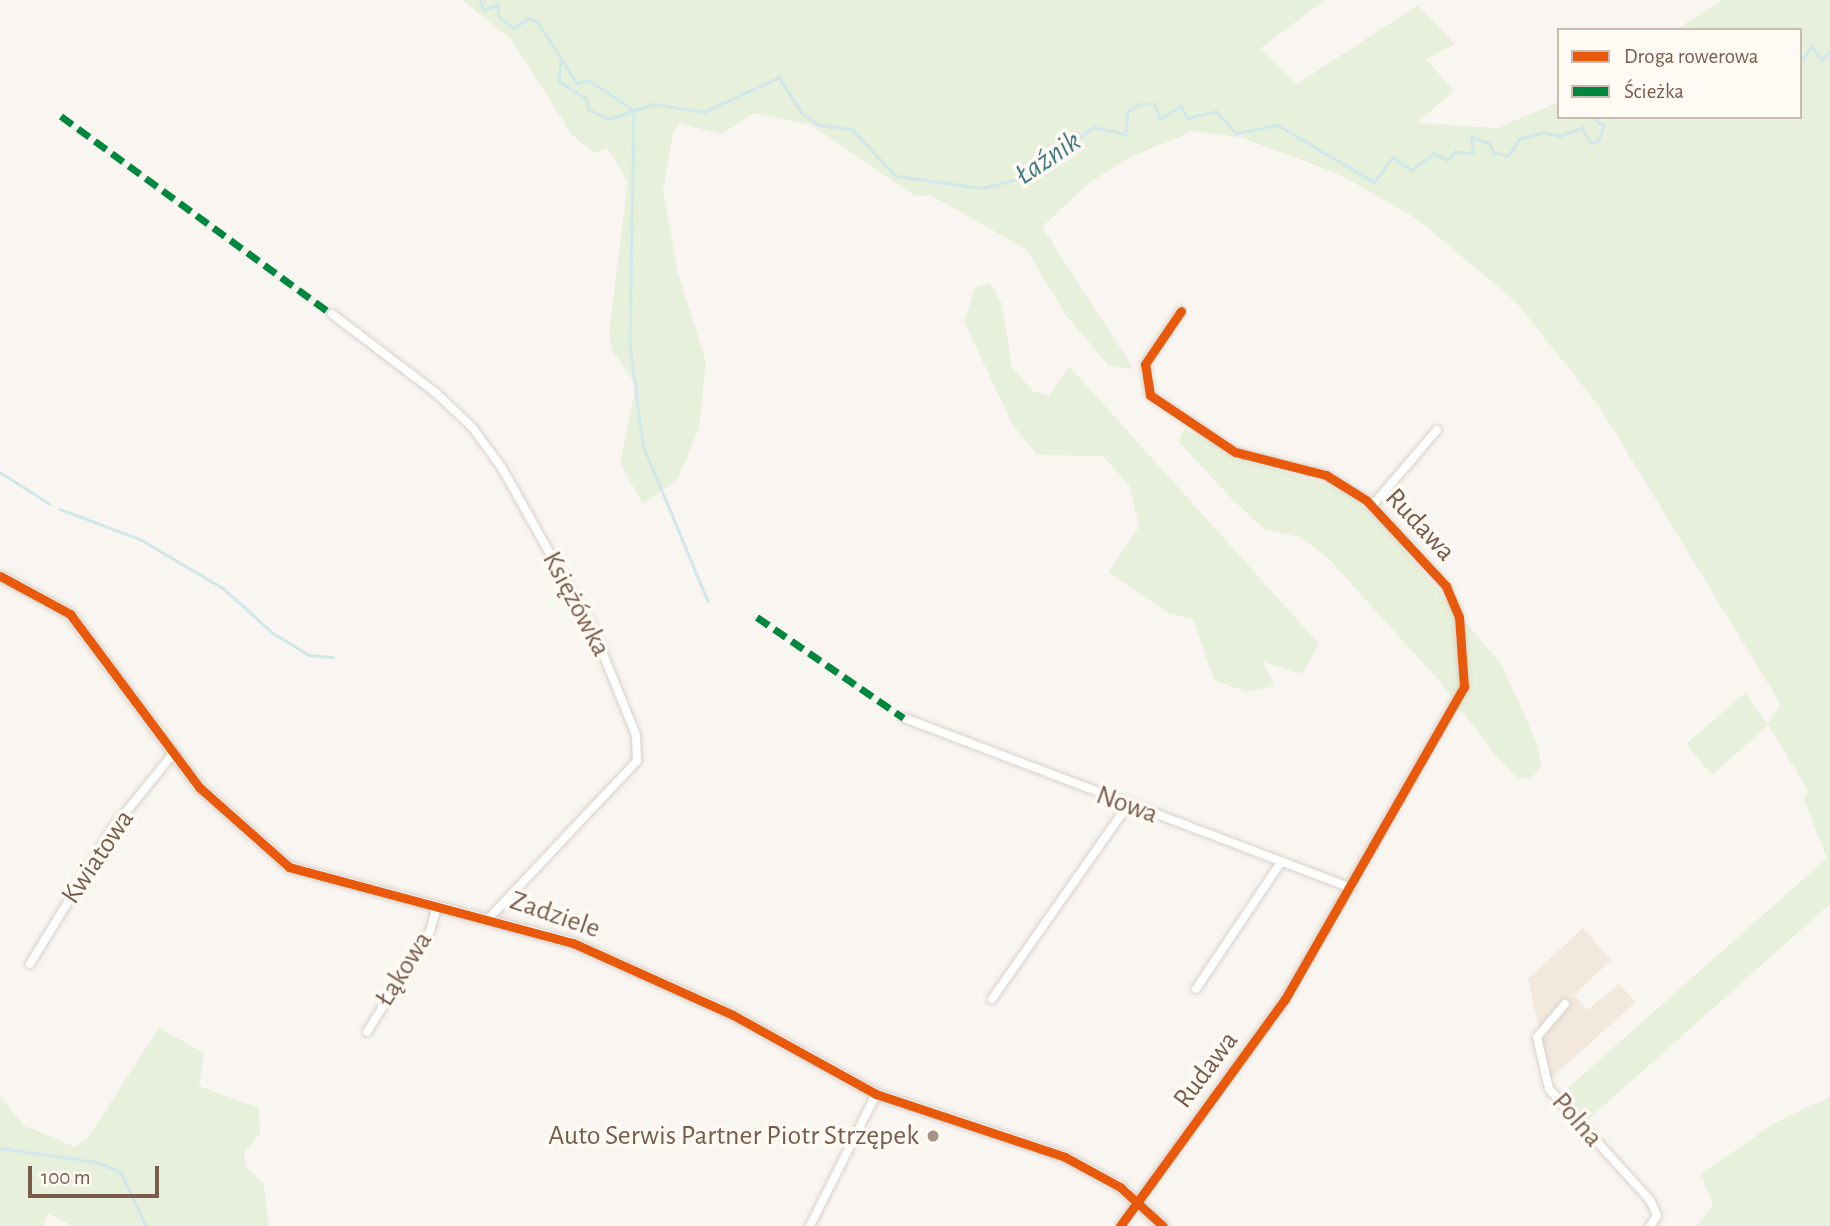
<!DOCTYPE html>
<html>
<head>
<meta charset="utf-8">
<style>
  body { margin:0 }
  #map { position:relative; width:1830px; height:1226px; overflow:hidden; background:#f9f5f0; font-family:"Alegreya Sans",sans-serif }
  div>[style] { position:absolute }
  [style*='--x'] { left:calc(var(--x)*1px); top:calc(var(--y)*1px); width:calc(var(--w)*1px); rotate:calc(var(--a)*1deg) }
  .residential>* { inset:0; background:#f2e8de }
  .green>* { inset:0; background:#e7f0db }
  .stream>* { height:2.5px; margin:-1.25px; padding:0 1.25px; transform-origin:1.25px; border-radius:1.25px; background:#d0e8ea }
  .roads { filter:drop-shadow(0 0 2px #d7d1cb) drop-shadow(0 0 2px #d7d1cb) }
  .minor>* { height:8px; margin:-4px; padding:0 4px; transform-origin:4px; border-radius:4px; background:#fefefd }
  .tertiary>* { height:10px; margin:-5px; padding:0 5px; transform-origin:5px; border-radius:5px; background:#fefefd }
  .quiet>* { height:7px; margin-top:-3.5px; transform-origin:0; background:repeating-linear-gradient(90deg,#00873e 0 14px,transparent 0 21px) }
  .cycleway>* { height:9px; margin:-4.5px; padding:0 4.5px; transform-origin:4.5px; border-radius:4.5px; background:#e8590c }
  .dots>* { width:19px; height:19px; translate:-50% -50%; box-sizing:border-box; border:4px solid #fffaf3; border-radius:50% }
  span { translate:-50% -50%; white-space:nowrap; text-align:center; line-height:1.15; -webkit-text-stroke:7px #fffaf3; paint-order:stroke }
  .street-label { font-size:28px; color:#7a5c4d }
  .poi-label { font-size:28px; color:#7a5c4d }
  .right { translate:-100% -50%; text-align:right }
  .water-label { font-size:30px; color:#437c86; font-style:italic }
  .legend { position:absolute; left:1557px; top:28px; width:245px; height:91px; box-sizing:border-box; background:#fffaf3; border:2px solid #cabbb1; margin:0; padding:9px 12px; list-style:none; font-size:21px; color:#7a5c4d }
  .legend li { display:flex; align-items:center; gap:14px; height:35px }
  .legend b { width:35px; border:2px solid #cabbb1 }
  .scale { position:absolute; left:28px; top:1166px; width:131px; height:32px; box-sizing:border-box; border:4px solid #7a5c4d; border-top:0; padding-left:9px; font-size:21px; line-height:24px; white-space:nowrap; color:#7a5c4d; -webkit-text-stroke:5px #fffaf3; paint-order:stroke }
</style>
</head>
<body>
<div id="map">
  <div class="residential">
    <div style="clip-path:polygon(1583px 928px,1611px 960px,1574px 995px,1587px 1010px,1619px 984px,1636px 1002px,1550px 1079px,1528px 979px)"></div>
  </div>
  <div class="green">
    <div style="clip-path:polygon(462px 0,1325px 0,1261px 48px,1297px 84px,1418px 5px,1455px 44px,1426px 59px,1454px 91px,1417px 123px,1497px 128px,1559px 102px,1559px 117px,1800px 117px,1800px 30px,1675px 30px,1723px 0,1830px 0,1830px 904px,1583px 1124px,1559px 1096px,1827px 858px,1804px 800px,1808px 790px,1768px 725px,1712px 775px,1686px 744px,1745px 693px,1767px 724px,1781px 705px,1599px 406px,1516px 302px,1417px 219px,1339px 174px,1243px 138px,1193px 131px,1130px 157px,1089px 183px,1042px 227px,1134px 369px,1109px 366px,1065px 314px,1026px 249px,930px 195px,915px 196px,811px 125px,754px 113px,722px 134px,680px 124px,673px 133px,663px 191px,678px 273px,706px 362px,699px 428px,678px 479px,643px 504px,620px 463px,636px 385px,612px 350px,609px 333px,628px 182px,607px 148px,594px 153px,572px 135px,511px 39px)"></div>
    <div style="clip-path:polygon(990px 283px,1002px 304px,1012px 368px,1033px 391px,1049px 396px,1069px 366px,1319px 644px,1302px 674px,1263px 662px,1274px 686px,1247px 692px,1214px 680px,1193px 619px,1168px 613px,1108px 572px,1139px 527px,1129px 485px,1103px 456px,1037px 455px,1013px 425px,964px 322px,975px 287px)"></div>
    <div style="clip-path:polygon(1185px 429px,1254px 463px,1337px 487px,1376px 517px,1502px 665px,1538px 746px,1541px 766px,1533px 777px,1518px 779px,1497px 757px,1442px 684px,1327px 557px,1300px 537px,1264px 529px,1233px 500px,1178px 441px)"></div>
    <div style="clip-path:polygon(159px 1028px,204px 1053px,199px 1086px,259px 1108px,260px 1133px,244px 1153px,246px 1166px,264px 1185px,269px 1226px,72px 1226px,48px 1213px,43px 1226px,0 1226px,0 1096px,23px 1125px,75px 1147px,87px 1139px)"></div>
    <div style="clip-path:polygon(1830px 1097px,1830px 1226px,1697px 1226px,1713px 1205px,1701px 1174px,1775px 1123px)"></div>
  </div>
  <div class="stream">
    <div style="--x:480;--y:0;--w:11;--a:68"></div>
    <div style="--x:484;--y:10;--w:15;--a:-23"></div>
    <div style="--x:498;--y:4;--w:13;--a:86"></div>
    <div style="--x:499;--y:17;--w:19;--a:36"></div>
    <div style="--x:514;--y:28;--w:17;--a:-36"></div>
    <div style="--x:528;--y:18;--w:9;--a:18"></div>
    <div style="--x:537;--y:21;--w:74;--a:57.2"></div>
    <div style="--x:577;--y:83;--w:12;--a:-14"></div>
    <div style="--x:589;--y:80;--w:54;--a:33.7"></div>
    <div style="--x:634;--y:110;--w:21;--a:-17"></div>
    <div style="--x:654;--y:104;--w:51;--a:9.1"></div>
    <div style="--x:704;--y:112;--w:83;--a:-25"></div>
    <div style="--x:779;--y:77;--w:44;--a:57"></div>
    <div style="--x:803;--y:114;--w:19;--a:35"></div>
    <div style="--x:819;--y:125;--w:33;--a:7"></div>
    <div style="--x:852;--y:129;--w:64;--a:46.9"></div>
    <div style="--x:896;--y:176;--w:88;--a:7.9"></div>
    <div style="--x:983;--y:188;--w:51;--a:-14.9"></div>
    <div style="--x:1032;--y:175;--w:78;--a:-38.2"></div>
    <div style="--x:1093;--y:127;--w:33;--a:12"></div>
    <div style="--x:1125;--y:134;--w:23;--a:-83"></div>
    <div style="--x:1128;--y:111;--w:13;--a:-32"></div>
    <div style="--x:1139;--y:104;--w:16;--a:0"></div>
    <div style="--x:1155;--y:104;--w:16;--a:72"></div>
    <div style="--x:1160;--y:119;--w:25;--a:-32"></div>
    <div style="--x:1181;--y:106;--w:14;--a:60"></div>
    <div style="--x:1188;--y:118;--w:29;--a:-14"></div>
    <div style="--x:1216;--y:111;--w:30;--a:48"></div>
    <div style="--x:1236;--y:133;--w:43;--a:-10.8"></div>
    <div style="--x:1278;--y:125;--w:112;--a:30.7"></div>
    <div style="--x:1374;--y:182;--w:31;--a:-53"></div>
    <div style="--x:1393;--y:157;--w:22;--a:36"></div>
    <div style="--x:1411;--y:170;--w:29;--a:-36"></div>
    <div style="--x:1434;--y:153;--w:15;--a:28"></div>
    <div style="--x:1447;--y:160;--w:11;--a:-49"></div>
    <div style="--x:1454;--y:152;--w:19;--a:3"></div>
    <div style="--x:1473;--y:153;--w:16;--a:-97"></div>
    <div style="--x:1471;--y:137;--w:19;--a:18"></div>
    <div style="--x:1489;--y:143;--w:11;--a:63"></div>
    <div style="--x:1494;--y:153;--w:15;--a:8"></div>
    <div style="--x:1509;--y:155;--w:19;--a:-58"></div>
    <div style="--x:1519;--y:139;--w:26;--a:-16"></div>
    <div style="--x:1544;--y:132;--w:16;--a:15"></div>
    <div style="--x:1559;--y:136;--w:25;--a:-21"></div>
    <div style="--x:1582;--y:127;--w:18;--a:61"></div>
    <div style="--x:1591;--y:143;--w:9;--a:-21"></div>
    <div style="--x:1599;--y:140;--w:15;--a:-74"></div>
    <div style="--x:1603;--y:126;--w:15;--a:-143"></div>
    <div style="--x:561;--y:62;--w:19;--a:96"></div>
    <div style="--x:559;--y:81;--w:33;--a:33"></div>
    <div style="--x:587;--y:99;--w:11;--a:80"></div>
    <div style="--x:589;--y:110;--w:23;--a:23"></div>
    <div style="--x:610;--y:119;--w:26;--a:-21"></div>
    <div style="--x:634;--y:110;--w:233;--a:91"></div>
    <div style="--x:630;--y:343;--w:103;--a:82.7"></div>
    <div style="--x:643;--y:445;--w:169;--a:67.4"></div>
    <div style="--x:1800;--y:63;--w:20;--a:-57"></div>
    <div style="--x:1811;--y:46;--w:17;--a:50"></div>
    <div style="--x:1822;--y:59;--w:11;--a:-41"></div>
    <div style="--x:0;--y:472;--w:59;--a:32.6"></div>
    <div style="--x:60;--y:509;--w:85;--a:20.6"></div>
    <div style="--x:140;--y:539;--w:96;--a:30.6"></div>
    <div style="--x:223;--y:588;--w:67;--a:42"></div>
    <div style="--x:273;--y:633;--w:42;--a:31.4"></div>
    <div style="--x:309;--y:655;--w:24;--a:5"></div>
    <div style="--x:0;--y:1148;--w:98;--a:8.2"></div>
    <div style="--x:97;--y:1162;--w:26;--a:23"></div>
    <div style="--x:121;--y:1172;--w:60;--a:65.2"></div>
  </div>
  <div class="roads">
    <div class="minor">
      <div style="--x:332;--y:314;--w:131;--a:37.2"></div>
      <div style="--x:436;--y:393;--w:50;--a:43.4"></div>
      <div style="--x:472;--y:427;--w:51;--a:53.8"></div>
      <div style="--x:502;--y:468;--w:190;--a:60.7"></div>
      <div style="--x:595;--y:634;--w:109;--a:67.9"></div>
      <div style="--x:636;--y:735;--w:26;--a:88"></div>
      <div style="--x:637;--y:761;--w:214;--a:133.3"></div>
      <div style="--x:1372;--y:506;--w:100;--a:-49.5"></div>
      <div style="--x:904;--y:718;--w:478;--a:20.8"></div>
      <div style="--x:30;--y:964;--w:159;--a:-58.6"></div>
      <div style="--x:113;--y:828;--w:95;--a:-51"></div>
      <div style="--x:1196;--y:989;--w:153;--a:-56.2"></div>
      <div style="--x:992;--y:999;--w:237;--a:-55"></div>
      <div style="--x:1565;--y:1004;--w:43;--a:130.3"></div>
      <div style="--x:1537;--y:1037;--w:53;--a:77"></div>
      <div style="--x:1549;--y:1089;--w:150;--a:47.7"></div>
      <div style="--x:1650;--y:1200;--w:17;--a:66"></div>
      <div style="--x:1657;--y:1216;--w:12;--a:125"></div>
      <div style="--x:367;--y:1032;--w:119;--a:-58"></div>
      <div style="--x:430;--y:931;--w:26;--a:-74"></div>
      <div style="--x:810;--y:1226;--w:148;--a:-63.4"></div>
      <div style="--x:1120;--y:1226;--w:281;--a:-54"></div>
      <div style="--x:1285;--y:999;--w:360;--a:-60.2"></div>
      <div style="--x:1464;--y:687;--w:70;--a:-94.1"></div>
      <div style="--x:1459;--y:617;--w:34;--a:-113"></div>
      <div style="--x:1446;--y:586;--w:117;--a:-132.9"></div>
      <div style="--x:1366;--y:500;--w:47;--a:-148"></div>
      <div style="--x:1326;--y:475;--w:94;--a:-165.8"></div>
      <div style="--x:1235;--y:452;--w:102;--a:-146.2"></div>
      <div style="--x:1150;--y:395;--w:31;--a:-99"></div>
      <div style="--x:1145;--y:364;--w:64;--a:-55.8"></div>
    </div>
    <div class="tertiary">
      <div style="--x:0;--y:576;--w:80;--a:28.5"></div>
      <div style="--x:70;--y:614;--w:216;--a:53.3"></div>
      <div style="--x:199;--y:787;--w:120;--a:41.6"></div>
      <div style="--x:289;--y:867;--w:294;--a:15"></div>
      <div style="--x:573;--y:943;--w:175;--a:24.2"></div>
      <div style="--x:733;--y:1015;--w:163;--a:28.9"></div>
      <div style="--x:876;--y:1094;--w:199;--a:18.4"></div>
      <div style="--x:1065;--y:1157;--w:63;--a:28.6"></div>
      <div style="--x:1120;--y:1187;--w:58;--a:42.2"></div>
    </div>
  </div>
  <div class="quiet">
    <div style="--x:61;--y:116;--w:336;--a:36.2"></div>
    <div style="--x:757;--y:617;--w:178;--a:34.5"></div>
  </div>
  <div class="cycleway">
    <div style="--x:0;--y:576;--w:80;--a:28.5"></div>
    <div style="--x:70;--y:614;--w:216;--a:53.3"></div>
    <div style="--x:199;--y:787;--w:120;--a:41.6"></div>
    <div style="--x:289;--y:867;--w:294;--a:15"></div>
    <div style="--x:573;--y:943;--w:175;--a:24.2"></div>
    <div style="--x:733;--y:1015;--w:163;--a:28.9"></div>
    <div style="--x:876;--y:1094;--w:199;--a:18.4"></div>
    <div style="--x:1065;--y:1157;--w:63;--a:28.6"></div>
    <div style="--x:1120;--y:1187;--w:58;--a:42.2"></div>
    <div style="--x:1120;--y:1226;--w:281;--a:-54"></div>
    <div style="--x:1285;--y:999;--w:360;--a:-60.2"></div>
    <div style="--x:1464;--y:687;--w:70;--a:-94.1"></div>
    <div style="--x:1459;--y:617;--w:34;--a:-113"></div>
    <div style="--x:1446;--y:586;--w:117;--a:-132.9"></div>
    <div style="--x:1366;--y:500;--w:47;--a:-148"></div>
    <div style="--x:1326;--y:475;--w:94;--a:-165.8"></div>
    <div style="--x:1235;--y:452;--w:102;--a:-146.2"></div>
    <div style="--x:1150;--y:395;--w:31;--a:-99"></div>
    <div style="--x:1145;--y:364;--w:64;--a:-55.8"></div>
  </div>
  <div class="dots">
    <div style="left:933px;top:1136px;background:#a69286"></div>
  </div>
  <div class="street-label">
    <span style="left:1420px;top:525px;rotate:47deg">Rudawa</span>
    <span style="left:576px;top:604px;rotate:62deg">Księżówka</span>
    <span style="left:1127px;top:805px;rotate:20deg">Nowa</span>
    <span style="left:98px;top:857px;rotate:-56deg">Kwiatowa</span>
    <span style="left:555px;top:915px;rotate:19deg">Zadziele</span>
    <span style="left:404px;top:969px;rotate:-58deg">Łąkowa</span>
    <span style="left:1206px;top:1070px;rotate:-53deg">Rudawa</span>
    <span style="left:1577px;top:1120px;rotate:49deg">Polna</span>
  </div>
  <div class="poi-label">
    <span class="right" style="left:919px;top:1136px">Auto Serwis Partner Piotr Strzępek</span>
  </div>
  <div class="water-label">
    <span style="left:1048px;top:158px;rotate:-34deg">Łaźnik</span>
  </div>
  <ul class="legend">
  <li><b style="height:9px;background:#e8590c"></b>Droga rowerowa</li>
  <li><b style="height:9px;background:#00873e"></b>Ścieżka</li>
  </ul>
  <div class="scale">100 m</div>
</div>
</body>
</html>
